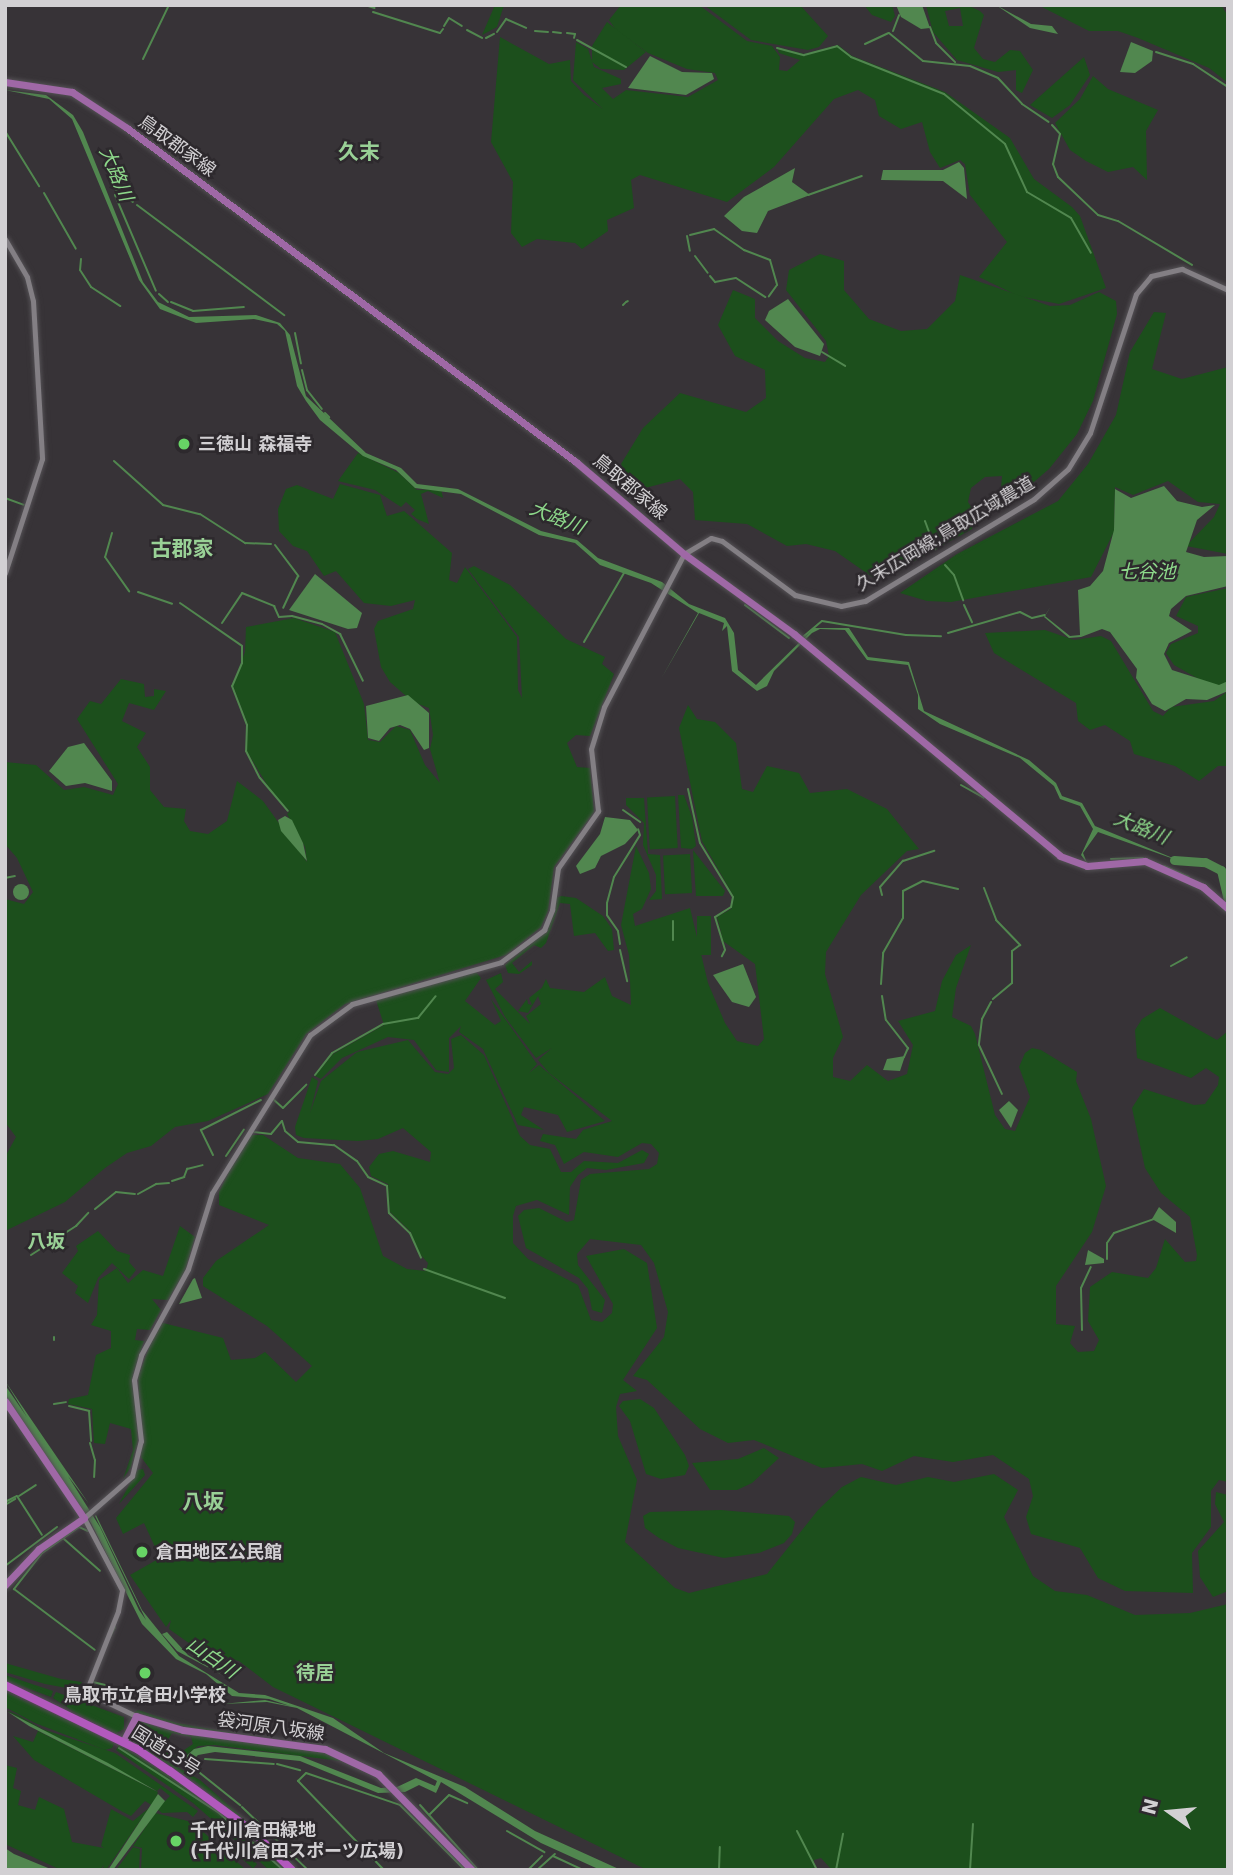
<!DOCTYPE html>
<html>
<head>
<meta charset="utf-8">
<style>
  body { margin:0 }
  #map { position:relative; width:1233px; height:1875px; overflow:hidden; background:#373337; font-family:"DejaVu Sans","Noto Sans JP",sans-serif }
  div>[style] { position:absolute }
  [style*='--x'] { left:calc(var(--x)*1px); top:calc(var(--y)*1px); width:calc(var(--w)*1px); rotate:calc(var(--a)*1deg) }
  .green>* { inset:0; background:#1c4f1c; transform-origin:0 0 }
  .water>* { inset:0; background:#51874f }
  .round { border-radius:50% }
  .stream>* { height:2px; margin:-1px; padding:0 1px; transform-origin:1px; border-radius:1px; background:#51874f }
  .river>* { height:9px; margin:-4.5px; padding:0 4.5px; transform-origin:4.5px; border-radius:4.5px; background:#51874f }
  .roads { filter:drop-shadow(0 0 2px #545155) drop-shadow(0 0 2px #545155) }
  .minor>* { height:5px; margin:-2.5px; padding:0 2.5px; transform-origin:2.5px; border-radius:2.5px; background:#837f84 }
  .major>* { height:7px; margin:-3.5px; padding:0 3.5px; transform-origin:3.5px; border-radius:3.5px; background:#9f68a6 }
  .highway>* { height:8px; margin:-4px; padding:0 4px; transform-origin:4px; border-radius:4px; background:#b259bd }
  .dots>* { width:19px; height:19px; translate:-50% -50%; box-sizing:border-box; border:4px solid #2d292d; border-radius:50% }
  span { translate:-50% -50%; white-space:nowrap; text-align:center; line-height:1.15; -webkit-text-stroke:5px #2d292d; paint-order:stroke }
  .street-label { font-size:18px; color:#d2d0d3 }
  .poi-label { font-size:18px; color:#d2d0d3; font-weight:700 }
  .left { translate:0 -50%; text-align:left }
  .water-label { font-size:19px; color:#8dd88a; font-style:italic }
  .neighbourhood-label { font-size:19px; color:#99d196; font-weight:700 }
  .quarter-label { font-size:21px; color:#99d196; font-weight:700 }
  .frame { position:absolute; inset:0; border:7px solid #d2d0d3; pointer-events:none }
  .north { position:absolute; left:1135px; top:1777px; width:70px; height:70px; -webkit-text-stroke:5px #2d292d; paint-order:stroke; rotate:285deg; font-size:19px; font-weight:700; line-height:28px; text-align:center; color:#d2d0d3 }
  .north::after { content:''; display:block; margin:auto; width:24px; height:32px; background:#d2d0d3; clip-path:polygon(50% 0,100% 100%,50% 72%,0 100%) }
</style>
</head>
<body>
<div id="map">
  <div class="green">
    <div style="clip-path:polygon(495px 5px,504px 5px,497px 27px,482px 35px)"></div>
    <div style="clip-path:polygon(621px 5px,699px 5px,747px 41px,772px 46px,780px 57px,779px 70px,787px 71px,800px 60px,779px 53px,777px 47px,804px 54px,838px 45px,852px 56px,945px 92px,1010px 138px,1034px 179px,1072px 207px,1080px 216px,1106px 288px,1059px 304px,1018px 296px,979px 277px,1007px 242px,970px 195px,965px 164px,960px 160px,940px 168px,930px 152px,922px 122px,901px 129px,879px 116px,875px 100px,858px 90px,834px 99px,774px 167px,727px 202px,640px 175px,631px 180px,634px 208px,607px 220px,608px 231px,582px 249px,575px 243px,537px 239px,522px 247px,511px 233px,513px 182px,491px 142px,500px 37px,549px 64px,570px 60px,571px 81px,584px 95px,603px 109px,573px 80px,576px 42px,588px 49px,594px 67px,621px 79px,621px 84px,602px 88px,613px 99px,626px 90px,688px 97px,718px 80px,715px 73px,687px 69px,648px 53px,616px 30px,609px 20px)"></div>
    <div style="clip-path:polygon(704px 5px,800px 5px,828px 36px,819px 47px,808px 50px,751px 40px)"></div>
    <div style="clip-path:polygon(864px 5px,892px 5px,895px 16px,891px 22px,872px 15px)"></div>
    <div style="clip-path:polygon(evenodd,926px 5px,967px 5px,980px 11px,984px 15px,974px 48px,983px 59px,995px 62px,1010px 50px,1020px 51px,1033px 70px,1022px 93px,1016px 90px,1016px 70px,998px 72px,957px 60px,933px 32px,926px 5px,960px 8px,963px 26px,949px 26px,945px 11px,960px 8px)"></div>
    <div style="clip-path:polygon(1038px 5px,1221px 5px,1228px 16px,1228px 83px,1209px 68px,1138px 38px,1118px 31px,1089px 31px)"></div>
    <div style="clip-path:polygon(607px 22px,646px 52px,624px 70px,601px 69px,592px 62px,592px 46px)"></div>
    <div style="clip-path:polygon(1084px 57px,1090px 75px,1070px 105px,1052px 118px,1030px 105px)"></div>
    <div style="clip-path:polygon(1093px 76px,1108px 89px,1158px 110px,1146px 131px,1147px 180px,1133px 167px,1108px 172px,1086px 161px,1070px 150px,1055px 123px,1080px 99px)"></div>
    <div style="clip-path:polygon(820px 254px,844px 261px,844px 290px,869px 319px,901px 331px,927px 329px,955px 301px,960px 275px,1050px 306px,1070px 305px,1099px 292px,1116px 301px,1117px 314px,1093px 401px,1077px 434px,1049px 469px,1008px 504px,1000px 500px,1002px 476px,985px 477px,971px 488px,968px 502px,976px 514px,972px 529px,878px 581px,835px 551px,806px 544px,787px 546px,747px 524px,695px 520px,693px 492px,680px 479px,645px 488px,631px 483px,621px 464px,643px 428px,680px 393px,746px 412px,766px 398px,765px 370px,735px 356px,718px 325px,733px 290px,755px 299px,755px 318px,778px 341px,805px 358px,825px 362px,829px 356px,826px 341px,786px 290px,789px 270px)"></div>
    <div style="clip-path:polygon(1154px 312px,1166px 313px,1152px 369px,1182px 379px,1228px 367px,1228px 554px,1186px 546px,1214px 517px,1220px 504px,1198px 502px,1168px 481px,1133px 495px,1115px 487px,1114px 532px,1091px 577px,951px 602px,927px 601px,900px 593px,957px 554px,1058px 501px,1088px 464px,1116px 415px,1130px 352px)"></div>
    <div style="clip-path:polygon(358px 453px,399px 473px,417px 490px,441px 489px,443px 498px,428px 491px,421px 494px,429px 524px,417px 519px,411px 514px,415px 510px,406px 502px,401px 507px,375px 490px,338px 481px)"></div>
    <div style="clip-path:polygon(340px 484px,380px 495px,387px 516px,404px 511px,452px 553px,449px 580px,457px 583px,465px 567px,517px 637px,518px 690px,522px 698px,519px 637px,468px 569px,474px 566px,510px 585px,566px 639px,605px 657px,602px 664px,614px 674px,590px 736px,576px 735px,567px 743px,577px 767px,590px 768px,594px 812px,554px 867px,548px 911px,541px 927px,506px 955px,345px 1004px,306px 1034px,268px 1094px,208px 1121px,175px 1127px,151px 1146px,127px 1153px,105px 1168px,65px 1202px,5px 1231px,5px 1157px,16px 1137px,5px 1122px,5px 899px,24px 904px,33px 892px,17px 858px,5px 844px,5px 762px,36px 765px,64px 790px,84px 787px,113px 795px,118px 784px,77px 719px,90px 701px,101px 704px,121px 679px,144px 684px,145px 697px,154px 696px,154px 689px,166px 691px,154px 710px,129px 703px,122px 721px,146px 733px,137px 747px,150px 767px,150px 790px,164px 807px,186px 809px,184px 821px,190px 831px,208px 834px,227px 821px,237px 781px,263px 801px,307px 862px,305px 847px,287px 814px,290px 811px,274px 796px,246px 750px,248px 725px,233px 686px,245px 652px,246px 627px,294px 618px,335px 632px,364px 704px,368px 740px,380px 742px,396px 726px,410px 730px,425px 765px,440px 783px,430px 749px,433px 735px,429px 708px,413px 702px,390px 682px,381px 667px,374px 629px,378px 621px,413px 609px,415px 600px,391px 606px,364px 603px,336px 571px,324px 576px,307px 551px,293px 546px,279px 531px,278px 509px,286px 489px,297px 485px,333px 499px)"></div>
    <div style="clip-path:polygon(1228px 588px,1228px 686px,1211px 686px,1174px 665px,1166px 653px,1171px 644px,1198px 633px,1198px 626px,1176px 616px,1186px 597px)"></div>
    <div style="clip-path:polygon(1045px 630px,1074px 640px,1101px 636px,1111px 641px,1153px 711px,1163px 716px,1171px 707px,1214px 701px,1228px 691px,1228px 766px,1218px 766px,1199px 781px,1175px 766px,1134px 754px,1130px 741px,1105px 725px,1090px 730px,1078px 721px,1076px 703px,994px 653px,985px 633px)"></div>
    <div style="clip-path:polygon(688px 705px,697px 719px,715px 722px,736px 743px,742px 789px,753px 792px,767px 766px,799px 773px,810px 793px,847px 789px,887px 809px,919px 849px,907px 851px,861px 895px,826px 952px,825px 974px,843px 1037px,833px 1058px,833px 1077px,850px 1081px,867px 1065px,888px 1081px,907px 1074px,913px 1045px,898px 1021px,935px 1011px,942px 981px,956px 955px,971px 945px,956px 988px,952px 1017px,971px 1026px,975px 1034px,995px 1115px,1005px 1129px,1015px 1131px,1030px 1097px,1019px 1067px,1025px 1053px,1032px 1048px,1041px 1050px,1077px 1072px,1076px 1081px,1091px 1119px,1106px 1186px,1092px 1232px,1056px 1286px,1056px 1324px,1075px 1326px,1070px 1343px,1078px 1352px,1094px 1351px,1099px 1340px,1088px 1321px,1090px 1287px,1112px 1272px,1148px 1278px,1156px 1268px,1165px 1239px,1185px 1262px,1196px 1261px,1197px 1255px,1190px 1217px,1161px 1193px,1145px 1168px,1132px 1108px,1144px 1089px,1194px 1105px,1205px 1104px,1218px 1085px,1219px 1077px,1206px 1068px,1191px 1078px,1137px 1058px,1135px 1030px,1142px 1019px,1160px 1008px,1217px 1040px,1228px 1031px,1228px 1482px,1219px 1480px,1211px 1491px,1211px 1527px,1192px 1553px,1193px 1593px,1125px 1591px,1098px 1578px,1080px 1548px,1031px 1534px,1026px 1517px,1033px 1496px,1029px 1479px,993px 1455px,953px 1462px,914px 1456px,882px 1471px,862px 1464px,822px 1468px,754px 1440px,728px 1443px,700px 1429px,647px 1380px,633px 1376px,664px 1337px,668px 1312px,654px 1263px,641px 1245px,590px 1239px,577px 1254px,578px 1265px,605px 1300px,602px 1313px,592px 1310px,588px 1289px,579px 1278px,526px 1248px,518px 1216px,524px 1210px,539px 1208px,567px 1222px,574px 1220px,581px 1180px,590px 1174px,649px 1169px,657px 1164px,659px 1153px,651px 1144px,642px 1143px,618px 1157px,584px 1152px,564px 1164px,555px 1145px,540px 1141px,543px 1134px,576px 1139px,583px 1130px,612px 1121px,549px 1073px,538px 1060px,552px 1048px,536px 1058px,505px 1017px,486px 980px,501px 973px,503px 982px,495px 989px,530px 1024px,526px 1016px,541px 1004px,538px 996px,546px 979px,550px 988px,584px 992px,605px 977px,612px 996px,631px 1005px,629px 955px,621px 925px,636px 846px,649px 873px,651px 889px,642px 909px,633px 914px,635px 926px,690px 908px,708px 983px,725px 1023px,737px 1041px,758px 1046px,764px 1039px,755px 964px,723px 941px,720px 928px,717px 917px,731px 909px,734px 897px,702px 841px,679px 728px)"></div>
    <div style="clip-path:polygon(678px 795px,684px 795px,692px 817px,696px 846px,692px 849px,681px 848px)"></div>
    <div style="left:675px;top:796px;width:52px;height:28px;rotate:87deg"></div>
    <div style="clip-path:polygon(644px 798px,648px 854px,660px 855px,662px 899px,649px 900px,656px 891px,656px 875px,643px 845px,644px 823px,626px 805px,626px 798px)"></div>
    <div style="clip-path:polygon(693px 850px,725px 891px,723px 896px,696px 896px)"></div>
    <div style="left:690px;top:854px;width:39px;height:27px;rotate:87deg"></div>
    <div style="clip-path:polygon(561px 896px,576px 898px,603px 916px,612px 929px,614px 950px,608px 951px,595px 933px,574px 936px,570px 904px,560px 903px,546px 943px,541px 948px,534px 945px,512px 963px,519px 972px,532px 961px,532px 965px,519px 974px,508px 973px,505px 965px,548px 929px,556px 898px)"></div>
    <div style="left:697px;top:916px;width:14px;height:39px"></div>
    <div style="clip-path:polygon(476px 972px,481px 978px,465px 1001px,495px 1025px,501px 1021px,491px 999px,537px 1064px,529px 1073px,539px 1065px,605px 1121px,567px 1132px,558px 1115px,524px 1107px,521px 1115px,544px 1130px,518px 1125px,483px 1049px,459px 1032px,461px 1026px,449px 1038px,449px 1072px,436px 1070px,414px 1040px,388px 1037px,342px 1058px,321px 1079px,315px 1076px,333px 1054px,384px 1025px,376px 1000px)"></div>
    <div style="clip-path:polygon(544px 986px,528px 1013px,518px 1011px,527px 999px,528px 1004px,532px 1005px,529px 998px)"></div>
    <div style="clip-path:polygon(461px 1035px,484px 1055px,520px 1136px,530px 1145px,550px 1149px,561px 1172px,571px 1172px,584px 1161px,618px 1163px,642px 1150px,649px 1154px,644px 1163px,606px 1170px,587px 1168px,578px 1175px,570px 1187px,569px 1215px,537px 1200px,516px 1206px,513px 1216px,513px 1243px,528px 1259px,578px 1285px,591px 1320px,602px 1322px,612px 1313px,613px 1304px,586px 1256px,624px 1249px,647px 1263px,657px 1328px,623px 1380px,637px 1391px,620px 1394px,616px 1407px,618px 1436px,637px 1480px,625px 1542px,675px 1588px,689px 1593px,767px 1574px,818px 1510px,842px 1487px,861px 1477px,896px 1485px,928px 1477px,954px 1482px,994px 1474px,1018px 1490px,1004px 1517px,1033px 1576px,1055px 1591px,1087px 1595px,1135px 1615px,1190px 1613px,1228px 1604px,1228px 1870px,832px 1870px,821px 1858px,814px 1860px,814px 1870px,647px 1870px,273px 1687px,239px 1661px,203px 1653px,169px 1629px,171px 1620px,166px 1627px,130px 1575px,160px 1558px,144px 1523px,123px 1534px,116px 1518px,153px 1473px,141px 1457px,138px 1376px,159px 1322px,223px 1338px,231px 1360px,255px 1358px,265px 1352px,296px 1382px,312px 1366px,267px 1326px,203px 1286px,203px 1278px,216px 1261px,269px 1225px,219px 1205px,219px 1192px,236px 1157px,250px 1135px,263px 1135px,298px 1158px,340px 1164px,360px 1188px,383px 1256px,407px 1269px,426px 1271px,428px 1263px,417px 1251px,411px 1232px,390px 1212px,388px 1184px,371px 1176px,369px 1167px,379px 1154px,393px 1151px,430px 1162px,431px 1152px,403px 1128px,378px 1139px,358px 1141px,304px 1138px,296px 1135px,295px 1127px,312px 1077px,318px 1081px,310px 1113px,321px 1081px,357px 1052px,408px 1040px,435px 1072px,448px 1074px,454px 1068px,451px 1039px)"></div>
    <div style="clip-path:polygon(180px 1226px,195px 1237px,185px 1271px,168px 1300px,152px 1299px,161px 1310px,150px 1330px,137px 1329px,135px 1340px,144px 1341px,133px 1375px,138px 1440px,131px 1467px,123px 1479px,133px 1450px,131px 1429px,110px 1423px,105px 1444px,94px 1443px,92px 1409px,68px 1404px,69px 1399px,88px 1395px,96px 1355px,111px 1348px,111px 1331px,91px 1325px,97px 1315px,99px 1280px,117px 1268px,128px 1283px,143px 1270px,163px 1276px)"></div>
    <div style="clip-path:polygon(98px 1231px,117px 1251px,130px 1255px,129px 1262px,136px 1270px,129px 1279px,112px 1263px,98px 1278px,88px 1303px,75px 1293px,78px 1286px,62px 1273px,78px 1251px,76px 1246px)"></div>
    <div style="clip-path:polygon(640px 1399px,654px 1408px,685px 1455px,689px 1466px,685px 1475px,661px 1479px,646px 1474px,630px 1421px,619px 1406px,623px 1401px)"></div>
    <div style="clip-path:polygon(764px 1448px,779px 1458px,752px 1483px,737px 1490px,710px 1490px,692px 1463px,738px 1459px)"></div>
    <div style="clip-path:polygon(143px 1469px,145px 1475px,119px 1504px,137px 1470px)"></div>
    <div style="clip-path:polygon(1216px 1492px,1228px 1495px,1228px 1591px,1213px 1597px,1200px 1577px,1198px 1551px,1224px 1522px,1215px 1504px)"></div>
    <div style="clip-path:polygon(721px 1510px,789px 1516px,795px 1522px,792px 1534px,784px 1543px,759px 1553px,724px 1558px,678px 1548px,659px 1538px,645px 1528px,643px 1516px,650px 1512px)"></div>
    <div style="clip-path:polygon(5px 1663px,61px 1679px,82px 1682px,78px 1690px,45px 1684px,5px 1672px)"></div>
    <div style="clip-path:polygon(5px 1675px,53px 1691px,51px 1697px,5px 1680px)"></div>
    <div style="clip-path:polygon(5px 1692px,82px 1727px,114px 1744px,112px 1748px,105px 1750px,35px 1723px,5px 1707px)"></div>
    <div style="clip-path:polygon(56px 1692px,124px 1717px,124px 1729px,116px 1733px,74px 1712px,53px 1698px)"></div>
    <div style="clip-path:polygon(138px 1710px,177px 1723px,239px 1734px,185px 1728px,133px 1713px)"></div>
    <div style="clip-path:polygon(7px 1711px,16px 1714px,42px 1729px,115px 1753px,198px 1811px,193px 1817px,187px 1812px,162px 1813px,157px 1809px,170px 1796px,160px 1788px,157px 1791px)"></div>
    <div style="clip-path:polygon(141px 1720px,161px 1729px,326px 1752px,348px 1762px,215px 1745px,198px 1746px,185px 1756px,184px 1750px,193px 1744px,191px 1737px,172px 1733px,163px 1748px,177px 1757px,173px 1758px,145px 1746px,133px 1729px)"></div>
    <div style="clip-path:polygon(38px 1731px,158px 1792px,153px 1806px,145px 1801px,131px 1816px,123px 1812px,34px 1760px,13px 1736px,33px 1742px)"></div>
    <div style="clip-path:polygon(119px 1745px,197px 1793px,286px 1870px,269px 1870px,193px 1803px,116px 1750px)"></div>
    <div style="clip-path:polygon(138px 1745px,200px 1780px,302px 1870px,197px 1783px)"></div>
    <div style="clip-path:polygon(5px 1765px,17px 1768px,13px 1788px,21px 1791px,18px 1805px,35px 1810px,39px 1797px,64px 1809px,72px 1842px,104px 1848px,101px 1846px,111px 1809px,133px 1821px,149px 1808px,106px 1870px,102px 1870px,104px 1865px,100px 1870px,61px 1870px,5px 1844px)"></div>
    <div style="clip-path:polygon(155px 1813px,192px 1822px,246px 1870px,141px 1870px,142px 1848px,133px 1846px)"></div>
    <div style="left:237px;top:1846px;width:27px;height:6px;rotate:42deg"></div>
    <div style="clip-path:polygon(133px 1847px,140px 1849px,139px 1870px,116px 1870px)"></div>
  </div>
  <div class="water">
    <div style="clip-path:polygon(896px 5px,922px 5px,930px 28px,921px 29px,901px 17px)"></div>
    <div style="clip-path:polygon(996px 5px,1031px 24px,1052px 26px,1058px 34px,1030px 28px)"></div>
    <div style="clip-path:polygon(1131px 42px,1153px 51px,1152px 61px,1135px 73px,1120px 72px)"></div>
    <div style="clip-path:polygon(650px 56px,682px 72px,712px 73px,714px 79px,686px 95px,628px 88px)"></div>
    <div style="clip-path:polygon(5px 90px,46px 95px,73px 115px,83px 132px,143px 282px,158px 302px,189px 317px,256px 315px,280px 323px,290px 335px,306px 396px,366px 453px,401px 468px,417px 484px,458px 489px,541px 531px,577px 540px,598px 558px,662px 582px,689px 604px,725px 618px,734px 633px,738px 670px,756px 685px,814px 628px,849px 628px,868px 657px,909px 662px,924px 711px,1029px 760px,1056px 783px,1062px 796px,1082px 803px,1095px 826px,1185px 863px,1098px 832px,1083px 853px,1087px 863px,1081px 855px,1093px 829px,1080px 806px,1060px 799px,1054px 786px,1020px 758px,940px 724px,918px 709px,918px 695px,908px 665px,867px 660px,845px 630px,820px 629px,812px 633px,774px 671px,767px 686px,757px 691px,732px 671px,727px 626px,722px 631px,724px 623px,699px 613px,661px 679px,698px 613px,651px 583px,600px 565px,575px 543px,539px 535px,461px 494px,415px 488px,396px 470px,363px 456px,320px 420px,306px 401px,297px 386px,285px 331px,277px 324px,254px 319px,196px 323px,160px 309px,139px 280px,72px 119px,49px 99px)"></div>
    <div style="clip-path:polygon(959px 162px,964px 168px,967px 199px,943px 181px,881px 180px,883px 170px,943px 170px)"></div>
    <div style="clip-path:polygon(795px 168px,792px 182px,810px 195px,768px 211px,757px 233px,742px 231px,724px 216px,744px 197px)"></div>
    <div style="clip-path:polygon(788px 299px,824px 344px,820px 356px,795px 347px,765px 320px,769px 311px)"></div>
    <div style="clip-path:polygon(1164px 486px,1177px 501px,1202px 507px,1215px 505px,1197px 520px,1186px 552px,1204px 557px,1228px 556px,1228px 586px,1186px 596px,1171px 609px,1169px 616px,1192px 631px,1169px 643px,1164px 654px,1172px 670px,1219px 685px,1228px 681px,1228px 691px,1207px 700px,1186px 699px,1165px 711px,1152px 704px,1136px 678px,1137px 669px,1110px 632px,1102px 629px,1081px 637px,1069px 638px,1044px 617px,1051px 606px,1045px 616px,1070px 636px,1080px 635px,1078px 590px,1090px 586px,1103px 571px,1114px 530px,1115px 489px,1131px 498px)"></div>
    <div style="clip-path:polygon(315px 574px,362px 613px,357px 628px,348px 629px,289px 610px)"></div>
    <div style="clip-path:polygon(408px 695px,429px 713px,429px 748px,424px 750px,410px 729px,400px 725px,390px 728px,379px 741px,368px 738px,366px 706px)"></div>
    <div style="clip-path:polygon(84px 743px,112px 781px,112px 791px,85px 783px,66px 786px,49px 771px,68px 747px)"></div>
    <div style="clip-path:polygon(285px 816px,292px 820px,303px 843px,307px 861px,281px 831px,278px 820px)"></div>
    <div style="clip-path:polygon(605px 817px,630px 820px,638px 830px,625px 844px,601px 856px,595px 868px,580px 874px,576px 866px,600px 834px)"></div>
    <div class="round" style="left:13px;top:884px;width:16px;height:16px"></div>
    <div style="clip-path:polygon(743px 964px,756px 997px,749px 1007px,732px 1002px,713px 975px)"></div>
    <div style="clip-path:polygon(905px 1056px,900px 1071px,883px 1070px,887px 1059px)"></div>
    <div style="clip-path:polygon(1009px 1101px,1018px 1110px,1011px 1128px,999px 1110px)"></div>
    <div style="clip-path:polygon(1159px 1207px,1176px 1222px,1176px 1233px,1152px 1219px)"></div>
    <div style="clip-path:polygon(1088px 1250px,1104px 1259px,1104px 1263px,1085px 1265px)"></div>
    <div style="clip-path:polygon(195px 1278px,202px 1298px,179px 1304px,193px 1279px)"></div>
    <div style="clip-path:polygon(5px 1381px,89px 1504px,68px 1476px,100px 1527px,139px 1610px,146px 1620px,95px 1516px,96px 1515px,142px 1610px,179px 1656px,239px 1693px,265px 1695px,333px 1718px,384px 1753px,465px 1787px,535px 1831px,621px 1870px,596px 1868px,541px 1843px,441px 1782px,436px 1793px,419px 1785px,405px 1792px,378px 1793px,300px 1761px,215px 1752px,198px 1755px,189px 1764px,182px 1760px,194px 1749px,208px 1746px,300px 1756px,381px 1788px,397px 1787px,416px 1778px,435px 1786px,437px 1781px,297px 1708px,267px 1702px,222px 1704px,265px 1700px,290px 1706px,269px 1699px,232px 1696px,206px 1674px,176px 1659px,142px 1624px,91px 1523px,5px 1395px,5px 1385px,27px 1417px)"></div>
    <div style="clip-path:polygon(167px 1632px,188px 1655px,224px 1676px,177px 1651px,162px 1634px)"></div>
    <div style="clip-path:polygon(8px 1712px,108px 1763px,158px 1792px,29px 1726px)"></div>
    <div style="clip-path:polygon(158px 1794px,165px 1801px,113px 1870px,108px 1870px)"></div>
    <div style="clip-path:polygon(5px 1848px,14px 1854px,53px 1870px,5px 1870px)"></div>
  </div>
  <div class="stream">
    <div style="--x:365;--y:5;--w:10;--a:17"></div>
    <div style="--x:373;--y:12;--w:70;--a:17.4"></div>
    <div style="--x:440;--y:33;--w:5;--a:-53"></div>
    <div style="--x:444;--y:26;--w:9;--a:-58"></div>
    <div style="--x:449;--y:18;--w:15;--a:32"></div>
    <div style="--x:930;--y:27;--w:17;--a:69"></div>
    <div style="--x:936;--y:43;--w:27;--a:45"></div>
    <div style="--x:467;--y:30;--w:17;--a:28"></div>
    <div style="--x:535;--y:31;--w:13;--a:4"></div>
    <div style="--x:893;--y:31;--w:17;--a:-69"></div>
    <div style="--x:497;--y:32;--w:16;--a:-55"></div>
    <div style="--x:506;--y:19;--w:22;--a:24"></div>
    <div style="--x:553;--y:32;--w:8;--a:7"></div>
    <div style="--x:567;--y:33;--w:8;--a:7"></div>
    <div style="--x:575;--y:34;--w:4;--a:104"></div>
    <div style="--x:486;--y:38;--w:9;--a:-27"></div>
    <div style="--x:577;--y:40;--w:56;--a:28.9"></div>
    <div style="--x:865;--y:44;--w:26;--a:-25"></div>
    <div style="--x:889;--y:33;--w:44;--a:39.5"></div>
    <div style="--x:923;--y:61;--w:47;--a:6.1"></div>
    <div style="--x:970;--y:66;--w:30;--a:23"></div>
    <div style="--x:998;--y:78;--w:35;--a:47"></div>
    <div style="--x:1022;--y:104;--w:32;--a:34"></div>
    <div style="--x:777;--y:48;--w:28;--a:15"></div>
    <div style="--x:804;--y:55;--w:34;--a:-15"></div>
    <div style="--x:837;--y:46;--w:18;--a:38"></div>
    <div style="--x:851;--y:57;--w:100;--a:21.7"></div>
    <div style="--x:944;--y:94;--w:79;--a:39.3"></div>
    <div style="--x:1005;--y:144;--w:53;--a:65.4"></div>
    <div style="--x:1027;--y:192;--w:51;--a:30.6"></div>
    <div style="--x:1071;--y:218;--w:40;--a:60.3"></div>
    <div style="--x:1156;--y:52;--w:39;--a:18"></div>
    <div style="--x:1193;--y:64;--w:42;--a:33.3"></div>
    <div style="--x:143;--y:59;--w:60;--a:-64.3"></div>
    <div style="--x:1052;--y:125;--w:12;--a:48"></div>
    <div style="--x:1060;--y:134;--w:31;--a:103"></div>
    <div style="--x:1053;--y:164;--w:14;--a:69"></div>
    <div style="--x:1058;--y:177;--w:55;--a:43.5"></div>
    <div style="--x:1098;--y:215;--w:21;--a:17"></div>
    <div style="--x:1118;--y:221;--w:86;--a:30.7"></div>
    <div style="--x:5;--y:131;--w:65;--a:58.3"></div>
    <div style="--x:111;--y:186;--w:27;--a:36"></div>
    <div style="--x:44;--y:193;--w:64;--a:60.3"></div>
    <div style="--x:115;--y:195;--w:104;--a:66.9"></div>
    <div style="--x:808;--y:195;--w:57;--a:-19.4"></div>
    <div style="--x:137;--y:205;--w:184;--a:36.8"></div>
    <div style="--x:690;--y:235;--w:25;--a:-14"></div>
    <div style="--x:714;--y:229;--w:37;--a:35"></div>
    <div style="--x:744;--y:250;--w:28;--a:21"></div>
    <div style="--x:770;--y:260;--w:26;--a:74"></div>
    <div style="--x:777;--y:285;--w:14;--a:126"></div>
    <div style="--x:687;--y:236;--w:15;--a:79"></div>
    <div style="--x:695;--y:256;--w:21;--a:53"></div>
    <div style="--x:81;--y:259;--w:11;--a:95"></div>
    <div style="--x:80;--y:270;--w:20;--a:57"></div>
    <div style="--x:91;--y:287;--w:35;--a:33"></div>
    <div style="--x:710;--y:276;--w:8;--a:50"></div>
    <div style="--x:715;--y:282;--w:21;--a:-11"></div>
    <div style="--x:736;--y:278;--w:35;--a:33"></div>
    <div style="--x:159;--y:294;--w:12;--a:42"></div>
    <div style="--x:171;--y:302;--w:24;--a:22"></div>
    <div style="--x:193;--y:311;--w:51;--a:-4.5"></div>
    <div style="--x:626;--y:302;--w:2;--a:-27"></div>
    <div style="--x:623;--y:305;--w:3;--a:-45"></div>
    <div style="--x:295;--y:333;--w:31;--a:79"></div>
    <div style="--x:822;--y:352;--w:27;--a:31"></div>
    <div style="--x:302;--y:370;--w:21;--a:76"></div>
    <div style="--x:307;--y:390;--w:24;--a:52"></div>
    <div style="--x:325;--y:413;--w:6;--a:45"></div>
    <div style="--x:114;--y:461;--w:66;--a:41.9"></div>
    <div style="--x:163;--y:505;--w:38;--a:14"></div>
    <div style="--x:200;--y:514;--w:54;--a:32.8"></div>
    <div style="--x:245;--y:543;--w:26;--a:2"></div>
    <div style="--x:5;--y:498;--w:20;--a:20"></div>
    <div style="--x:925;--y:521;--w:30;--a:70"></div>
    <div style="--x:112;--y:533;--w:25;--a:106"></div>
    <div style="--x:105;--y:557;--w:42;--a:54.8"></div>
    <div style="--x:275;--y:545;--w:39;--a:53"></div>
    <div style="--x:298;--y:576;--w:35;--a:115"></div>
    <div style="--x:945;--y:565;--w:13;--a:48"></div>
    <div style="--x:954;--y:575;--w:27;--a:70"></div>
    <div style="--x:138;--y:592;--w:36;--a:19"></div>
    <div style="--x:180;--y:603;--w:75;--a:34.7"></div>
    <div style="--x:242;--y:646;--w:17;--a:90"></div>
    <div style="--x:242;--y:663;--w:25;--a:113"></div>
    <div style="--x:232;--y:686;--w:42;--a:69"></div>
    <div style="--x:247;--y:725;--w:26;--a:92"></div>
    <div style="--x:246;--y:751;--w:30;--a:63"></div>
    <div style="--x:260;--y:778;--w:43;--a:49.7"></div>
    <div style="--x:745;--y:605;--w:55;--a:36.9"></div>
    <div style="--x:964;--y:605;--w:19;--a:65"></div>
    <div style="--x:222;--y:623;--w:36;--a:-56"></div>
    <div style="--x:242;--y:593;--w:35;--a:22"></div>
    <div style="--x:274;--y:606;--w:12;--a:66"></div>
    <div style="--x:279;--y:617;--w:13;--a:-4"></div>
    <div style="--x:292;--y:616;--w:31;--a:15"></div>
    <div style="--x:322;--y:624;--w:21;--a:29"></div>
    <div style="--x:340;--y:634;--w:52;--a:63.9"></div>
    <div style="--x:948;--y:633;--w:75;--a:-16.3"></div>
    <div style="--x:1020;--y:612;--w:13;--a:27"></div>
    <div style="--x:1032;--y:618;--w:13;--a:-13"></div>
    <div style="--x:804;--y:636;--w:23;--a:-40"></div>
    <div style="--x:822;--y:621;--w:85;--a:9.5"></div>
    <div style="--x:906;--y:635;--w:35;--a:2"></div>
    <div style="--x:584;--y:642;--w:80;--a:-59.9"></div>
    <div style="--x:961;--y:785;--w:26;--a:29"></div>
    <div style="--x:688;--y:789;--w:55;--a:77.5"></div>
    <div style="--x:700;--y:843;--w:63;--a:58.6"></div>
    <div style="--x:733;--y:897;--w:10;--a:101"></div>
    <div style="--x:731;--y:907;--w:19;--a:148"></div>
    <div style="--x:715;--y:917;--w:34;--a:73"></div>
    <div style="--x:725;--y:950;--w:7;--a:117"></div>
    <div style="--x:623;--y:810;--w:21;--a:35"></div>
    <div style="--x:1111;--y:859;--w:32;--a:-2"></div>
    <div style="--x:1164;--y:866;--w:27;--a:24"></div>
    <div style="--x:5;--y:878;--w:10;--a:-11"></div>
    <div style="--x:984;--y:888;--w:34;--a:69"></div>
    <div style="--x:996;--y:920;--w:35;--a:46"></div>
    <div style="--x:1020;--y:945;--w:10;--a:143"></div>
    <div style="--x:1012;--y:951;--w:32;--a:90"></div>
    <div style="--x:1012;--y:983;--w:25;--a:140"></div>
    <div style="--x:882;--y:895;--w:8;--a:-104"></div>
    <div style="--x:880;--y:887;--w:35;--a:-49"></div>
    <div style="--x:903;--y:861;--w:33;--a:-18"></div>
    <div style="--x:673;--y:940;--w:19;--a:-90"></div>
    <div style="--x:620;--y:944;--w:13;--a:-99"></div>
    <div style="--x:618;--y:931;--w:19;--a:-125"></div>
    <div style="--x:607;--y:915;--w:12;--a:-90"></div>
    <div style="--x:607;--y:903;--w:27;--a:-75"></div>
    <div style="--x:614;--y:877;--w:49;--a:-58.2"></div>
    <div style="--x:640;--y:835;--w:6;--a:-108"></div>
    <div style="--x:620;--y:950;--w:32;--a:77"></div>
    <div style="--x:1171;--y:966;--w:18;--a:-29"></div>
    <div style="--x:881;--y:984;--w:31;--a:-86"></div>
    <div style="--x:883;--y:953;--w:40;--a:-60.3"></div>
    <div style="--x:903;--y:918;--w:27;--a:-90"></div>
    <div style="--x:903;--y:891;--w:22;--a:-27"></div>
    <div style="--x:923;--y:881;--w:36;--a:13"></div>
    <div style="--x:882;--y:996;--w:24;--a:81"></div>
    <div style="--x:886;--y:1020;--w:36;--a:52"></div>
    <div style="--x:908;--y:1048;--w:10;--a:114"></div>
    <div style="--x:991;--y:1002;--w:19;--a:118"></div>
    <div style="--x:982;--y:1019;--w:26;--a:97"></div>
    <div style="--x:979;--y:1045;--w:54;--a:64.9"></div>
    <div style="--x:315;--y:1075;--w:28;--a:-52"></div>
    <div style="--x:332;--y:1053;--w:59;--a:-29.6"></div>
    <div style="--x:383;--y:1024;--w:36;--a:-10"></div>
    <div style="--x:418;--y:1018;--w:28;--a:-51"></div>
    <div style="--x:273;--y:1099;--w:13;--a:42"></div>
    <div style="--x:283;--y:1108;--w:33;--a:-45"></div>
    <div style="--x:253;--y:1132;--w:18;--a:6"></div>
    <div style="--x:271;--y:1134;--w:17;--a:-50"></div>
    <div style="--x:282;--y:1121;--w:10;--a:73"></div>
    <div style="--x:285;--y:1131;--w:17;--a:40"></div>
    <div style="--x:298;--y:1142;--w:36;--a:5"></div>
    <div style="--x:334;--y:1145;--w:28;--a:35"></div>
    <div style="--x:357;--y:1161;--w:19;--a:55"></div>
    <div style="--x:368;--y:1177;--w:21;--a:25"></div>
    <div style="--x:387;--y:1186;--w:27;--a:86"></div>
    <div style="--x:389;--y:1213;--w:29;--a:44"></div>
    <div style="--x:410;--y:1233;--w:27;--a:66"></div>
    <div style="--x:213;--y:1155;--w:28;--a:-116"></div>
    <div style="--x:201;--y:1130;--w:67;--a:-26.6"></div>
    <div style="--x:226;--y:1156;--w:32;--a:-56"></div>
    <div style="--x:172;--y:1181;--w:13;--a:-18"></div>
    <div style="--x:184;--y:1177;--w:9;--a:-69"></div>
    <div style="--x:187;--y:1169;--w:16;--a:-14"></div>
    <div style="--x:138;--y:1194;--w:21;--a:-29"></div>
    <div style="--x:156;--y:1184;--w:13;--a:-4"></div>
    <div style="--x:95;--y:1209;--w:27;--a:-39"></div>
    <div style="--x:116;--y:1192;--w:19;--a:6"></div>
    <div style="--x:31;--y:1255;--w:54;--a:-32.8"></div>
    <div style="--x:76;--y:1226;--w:18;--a:-47"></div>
    <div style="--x:1107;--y:1259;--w:16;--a:-90"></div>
    <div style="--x:1107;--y:1243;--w:12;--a:-55"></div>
    <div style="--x:1114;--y:1233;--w:42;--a:-19.3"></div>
    <div style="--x:424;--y:1269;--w:86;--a:19.7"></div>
    <div style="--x:1082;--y:1330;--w:42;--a:-91.4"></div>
    <div style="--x:1081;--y:1288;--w:23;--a:-65"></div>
    <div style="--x:54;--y:1337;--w:3;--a:90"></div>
    <div style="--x:54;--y:1404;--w:12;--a:-9"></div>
    <div style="--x:69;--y:1406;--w:21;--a:14"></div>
    <div style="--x:89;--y:1411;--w:30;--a:86"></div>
    <div style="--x:90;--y:1443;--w:18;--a:74"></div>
    <div style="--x:95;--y:1460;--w:17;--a:93"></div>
    <div style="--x:19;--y:1496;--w:20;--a:-33"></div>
    <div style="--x:5;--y:1502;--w:13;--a:-27"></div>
    <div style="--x:17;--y:1496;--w:46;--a:57.3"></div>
    <div style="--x:5;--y:1505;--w:12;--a:-31"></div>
    <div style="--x:88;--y:1531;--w:10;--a:-156"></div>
    <div style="--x:79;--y:1527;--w:45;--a:144.9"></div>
    <div style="--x:42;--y:1553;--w:46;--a:127.9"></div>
    <div style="--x:14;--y:1589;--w:101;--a:37"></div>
    <div style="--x:64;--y:1539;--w:48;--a:41.6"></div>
    <div style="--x:5;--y:1566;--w:65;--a:-36.9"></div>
    <div style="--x:110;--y:1637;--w:11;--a:-63"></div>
    <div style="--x:93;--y:1682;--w:30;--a:14"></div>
    <div style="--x:125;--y:1690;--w:13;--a:9"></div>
    <div style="--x:148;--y:1694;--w:11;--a:15"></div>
    <div style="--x:119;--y:1748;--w:118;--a:32.9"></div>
    <div style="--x:218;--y:1812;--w:87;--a:41.7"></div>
    <div style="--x:205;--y:1759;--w:69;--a:4.1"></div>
    <div style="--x:277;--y:1764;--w:24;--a:15"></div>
    <div style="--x:195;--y:1769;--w:58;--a:38.7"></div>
    <div style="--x:194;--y:1770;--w:10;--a:-45"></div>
    <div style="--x:420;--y:1805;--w:87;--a:48.3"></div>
    <div style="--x:242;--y:1807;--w:91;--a:43.7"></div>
    <div style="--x:429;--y:1815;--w:28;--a:-45"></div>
    <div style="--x:449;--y:1795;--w:20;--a:24"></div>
    <div style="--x:507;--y:1831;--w:43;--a:29.6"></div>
    <div style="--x:797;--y:1831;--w:44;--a:62.9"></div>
    <div style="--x:553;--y:1856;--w:33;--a:25"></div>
    <div style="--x:384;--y:1870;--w:124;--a:-134"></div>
    <div style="--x:298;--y:1781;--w:11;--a:-45"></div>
    <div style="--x:306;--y:1773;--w:99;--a:18.8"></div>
    <div style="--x:400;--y:1805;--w:92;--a:45"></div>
    <div style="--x:528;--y:1870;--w:20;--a:-45"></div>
    <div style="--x:537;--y:1870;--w:24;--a:-42"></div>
    <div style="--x:719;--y:1870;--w:23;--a:-88"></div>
    <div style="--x:836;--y:1870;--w:37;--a:-79"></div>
    <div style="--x:970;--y:1870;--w:46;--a:-86.3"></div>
  </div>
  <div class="river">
    <div style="--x:1174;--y:860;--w:31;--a:4"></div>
    <div style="--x:1205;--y:862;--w:18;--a:27"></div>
    <div style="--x:1221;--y:870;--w:32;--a:77"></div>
  </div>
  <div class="roads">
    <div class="minor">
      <div style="--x:5;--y:239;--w:44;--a:59.9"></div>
      <div style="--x:27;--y:277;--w:25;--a:76"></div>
      <div style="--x:33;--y:301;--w:158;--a:86.7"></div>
      <div style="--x:42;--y:459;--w:120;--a:108"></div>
      <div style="--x:136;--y:1716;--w:55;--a:-154.4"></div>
      <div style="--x:86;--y:1692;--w:87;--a:-68.4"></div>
      <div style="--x:118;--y:1611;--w:21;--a:-79"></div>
      <div style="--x:122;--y:1590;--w:81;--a:-117.8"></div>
      <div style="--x:84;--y:1518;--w:64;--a:-41.2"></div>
      <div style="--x:132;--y:1476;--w:36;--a:-76"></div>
      <div style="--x:141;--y:1441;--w:61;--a:-96.5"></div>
      <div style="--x:134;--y:1380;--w:26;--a:-74"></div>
      <div style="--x:141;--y:1355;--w:98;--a:-61.3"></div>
      <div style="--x:188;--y:1269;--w:80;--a:-72.5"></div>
      <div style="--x:212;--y:1193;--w:186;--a:-58.2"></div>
      <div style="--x:310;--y:1035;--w:52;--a:-36.4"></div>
      <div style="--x:352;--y:1004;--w:155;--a:-15.7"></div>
      <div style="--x:501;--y:962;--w:54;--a:-36.7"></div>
      <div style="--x:544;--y:930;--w:22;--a:-68"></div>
      <div style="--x:552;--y:910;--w:42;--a:-81.9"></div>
      <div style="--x:558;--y:868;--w:70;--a:-54.9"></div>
      <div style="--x:598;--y:811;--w:62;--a:-96.4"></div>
      <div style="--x:591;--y:749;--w:44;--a:-72.8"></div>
      <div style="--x:604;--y:707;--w:173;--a:-62.4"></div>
      <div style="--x:684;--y:554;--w:31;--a:-31"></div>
      <div style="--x:711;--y:538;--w:11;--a:15"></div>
      <div style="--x:722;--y:541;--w:91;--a:36.5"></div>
      <div style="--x:795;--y:595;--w:47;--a:13.4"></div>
      <div style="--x:841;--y:606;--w:25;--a:-12"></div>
      <div style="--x:865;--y:601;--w:197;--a:-31.1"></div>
      <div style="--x:1034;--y:499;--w:45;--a:-41.4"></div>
      <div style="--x:1068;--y:469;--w:42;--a:-58.6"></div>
      <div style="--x:1090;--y:433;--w:146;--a:-71.7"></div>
      <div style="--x:1136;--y:294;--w:23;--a:-50"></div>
      <div style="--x:1151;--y:276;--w:32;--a:-13"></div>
      <div style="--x:1182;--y:269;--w:51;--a:24.5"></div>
    </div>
    <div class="major">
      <div style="--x:5;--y:82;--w:68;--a:8.5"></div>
      <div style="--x:72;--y:92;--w:66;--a:33.2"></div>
      <div style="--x:127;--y:128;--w:560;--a:36.64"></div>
      <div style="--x:576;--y:462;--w:142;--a:40.4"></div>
      <div style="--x:684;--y:554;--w:136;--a:36"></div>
      <div style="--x:794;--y:634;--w:346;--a:39.8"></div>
      <div style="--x:1060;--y:856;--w:29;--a:20"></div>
      <div style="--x:1087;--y:866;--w:58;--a:-4.9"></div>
      <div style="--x:1145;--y:861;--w:64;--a:24.1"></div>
      <div style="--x:1203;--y:887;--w:33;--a:41"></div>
      <div style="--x:5;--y:1401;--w:141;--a:56"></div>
      <div style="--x:84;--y:1518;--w:55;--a:145.4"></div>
      <div style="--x:39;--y:1549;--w:50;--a:133.4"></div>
      <div style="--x:123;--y:1742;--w:29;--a:-63"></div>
      <div style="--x:136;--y:1716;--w:49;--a:16.6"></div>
      <div style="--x:183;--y:1730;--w:143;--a:7.6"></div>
      <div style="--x:325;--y:1749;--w:59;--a:25.3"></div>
      <div style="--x:378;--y:1774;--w:134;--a:45.6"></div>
    </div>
    <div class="highway">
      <div style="--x:5;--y:1685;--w:147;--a:25.9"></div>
      <div style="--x:137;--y:1749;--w:40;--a:34"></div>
      <div style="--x:170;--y:1771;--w:100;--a:36.1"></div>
      <div style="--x:251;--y:1830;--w:57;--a:44.3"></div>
    </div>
  </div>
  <div class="dots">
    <div style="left:184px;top:444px;background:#67d465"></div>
    <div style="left:142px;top:1552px;background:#67d465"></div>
    <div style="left:145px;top:1673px;background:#67d465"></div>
    <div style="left:176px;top:1841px;background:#67d465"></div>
  </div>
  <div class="street-label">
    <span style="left:177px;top:146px;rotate:36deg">鳥取郡家線</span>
    <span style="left:630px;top:487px;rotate:40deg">鳥取郡家線</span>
    <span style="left:945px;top:534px;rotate:-31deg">久末広岡線;鳥取広域農道</span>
    <span style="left:271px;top:1727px;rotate:8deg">袋河原八坂線</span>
    <span style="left:166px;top:1751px;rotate:32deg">国道53号</span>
  </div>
  <div class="poi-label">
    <span class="left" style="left:198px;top:444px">三徳山 森福寺</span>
    <span class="left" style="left:156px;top:1552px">倉田地区公民館</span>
    <span style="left:145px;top:1695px">鳥取市立倉田小学校</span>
    <span class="left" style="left:190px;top:1841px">千代川倉田緑地<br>(千代川倉田スポーツ広場)</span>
  </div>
  <div class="water-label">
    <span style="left:116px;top:174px;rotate:67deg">大路川</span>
    <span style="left:557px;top:518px;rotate:22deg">大路川</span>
    <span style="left:1147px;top:572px">七谷池</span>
    <span style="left:1141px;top:828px;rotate:22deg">大路川</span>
    <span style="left:212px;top:1658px;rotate:34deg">山白川</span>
  </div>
  <div class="neighbourhood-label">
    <span style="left:46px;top:1242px">八坂</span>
    <span style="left:315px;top:1673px">待居</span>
  </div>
  <div class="quarter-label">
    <span style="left:359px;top:152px">久末</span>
    <span style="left:182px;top:549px">古郡家</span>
    <span style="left:203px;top:1502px">八坂</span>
  </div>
  <div class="frame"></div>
  <div class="north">N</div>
</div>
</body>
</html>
